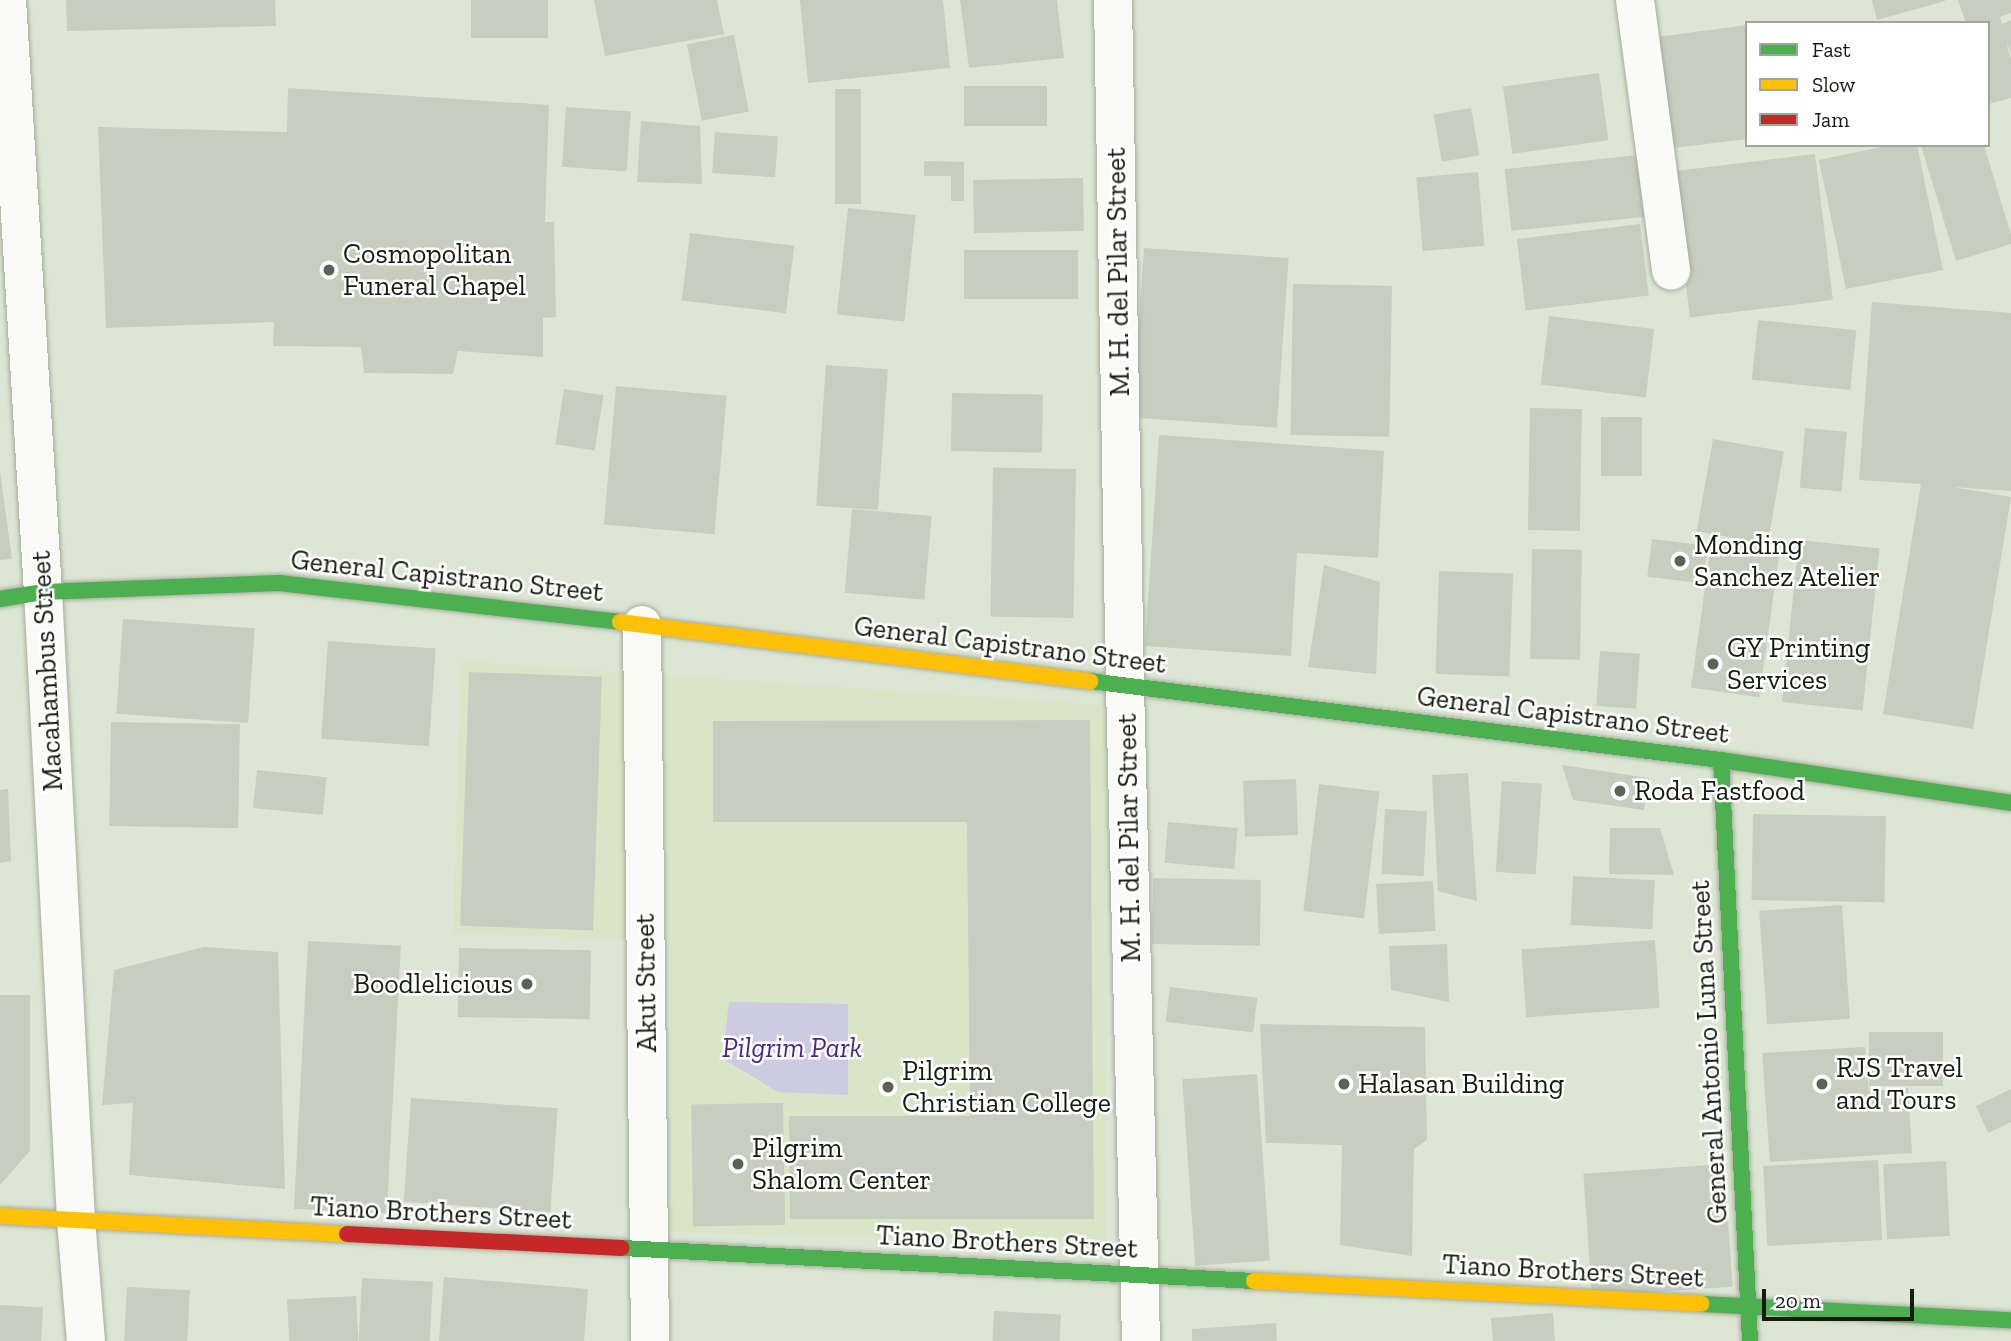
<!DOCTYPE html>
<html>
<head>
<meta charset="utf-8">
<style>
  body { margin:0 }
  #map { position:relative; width:2011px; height:1341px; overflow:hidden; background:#dde6d4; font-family:"Zilla Slab",serif }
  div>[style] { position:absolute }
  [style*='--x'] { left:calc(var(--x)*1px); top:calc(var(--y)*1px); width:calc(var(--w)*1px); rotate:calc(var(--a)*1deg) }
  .built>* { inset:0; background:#d8e6c7 }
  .green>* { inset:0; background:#cccbe2 }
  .building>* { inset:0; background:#c7cec0; transform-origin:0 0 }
  .roads { filter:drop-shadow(0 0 2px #a5ac9e) drop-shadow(0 0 2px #a5ac9e) }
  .street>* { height:38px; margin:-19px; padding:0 19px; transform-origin:19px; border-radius:19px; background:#fafbf9 }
  .fast>* { height:16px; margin:-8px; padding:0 8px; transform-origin:8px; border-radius:8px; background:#4caf50 }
  .slow>* { height:16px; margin:-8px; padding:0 8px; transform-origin:8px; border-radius:8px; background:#ffc107 }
  .jam>* { height:16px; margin:-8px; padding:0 8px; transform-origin:8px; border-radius:8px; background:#c62828 }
  .dots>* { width:19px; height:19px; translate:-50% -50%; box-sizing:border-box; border:4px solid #fff; border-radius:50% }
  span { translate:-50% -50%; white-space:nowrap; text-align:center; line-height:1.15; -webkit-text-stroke:5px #fff; paint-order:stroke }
  .poi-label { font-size:28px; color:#161c10 }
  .left { translate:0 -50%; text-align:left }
  .right { translate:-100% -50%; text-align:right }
  .street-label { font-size:28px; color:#161c10 }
  .park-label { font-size:28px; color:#48278d; font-style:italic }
  .legend { position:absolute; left:1745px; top:21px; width:245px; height:126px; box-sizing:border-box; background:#fff; border:2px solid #a2a49f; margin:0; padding:9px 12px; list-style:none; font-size:21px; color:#161c10 }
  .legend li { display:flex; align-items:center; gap:14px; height:35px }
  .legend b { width:35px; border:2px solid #a2a49f }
  .scale { position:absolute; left:1762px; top:1289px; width:152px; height:32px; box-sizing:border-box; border:4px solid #161c10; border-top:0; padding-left:9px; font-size:21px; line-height:24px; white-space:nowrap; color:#161c10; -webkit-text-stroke:5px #fff; paint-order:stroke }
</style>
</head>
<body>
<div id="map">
  <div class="built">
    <div style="clip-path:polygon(461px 661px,1106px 705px,1106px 1242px,670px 1232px,670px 941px,453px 933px)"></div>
  </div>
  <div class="green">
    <div style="clip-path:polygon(729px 1002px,848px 1004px,848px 1095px,778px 1092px,722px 1058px)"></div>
  </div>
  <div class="building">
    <div style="clip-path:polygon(66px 0,275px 0,276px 26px,67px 31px)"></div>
    <div style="left:471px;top:0;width:77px;height:38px"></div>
    <div style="clip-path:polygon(594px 0,717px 0,724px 34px,605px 56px)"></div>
    <div style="clip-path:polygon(800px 0,943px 0,950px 68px,808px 83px)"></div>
    <div style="clip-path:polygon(960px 0,1057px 0,1064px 58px,969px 68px)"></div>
    <div style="clip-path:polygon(1872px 0,1945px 0,1945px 1px,1877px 20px)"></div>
    <div style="clip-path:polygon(1958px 0,2011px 0,2011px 13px,2000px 17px,2002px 24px,2011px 20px,2011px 52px,2006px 41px,2011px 59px,2011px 98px,1988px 104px,1988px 23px,1966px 23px)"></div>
    <div style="clip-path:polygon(1747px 25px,1747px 139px,1673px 148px,1657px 37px)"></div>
    <div style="left:734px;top:35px;width:78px;height:48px;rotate:79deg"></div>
    <div style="left:1599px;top:73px;width:68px;height:97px;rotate:82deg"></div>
    <div style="left:964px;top:86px;width:83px;height:40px"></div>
    <div style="clip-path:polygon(288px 88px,549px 105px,545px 222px,554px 222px,556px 317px,543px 318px,543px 357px,458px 351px,453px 374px,364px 373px,361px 347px,273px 346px,274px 322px,106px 328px,98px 127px,287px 132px)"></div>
    <div style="left:835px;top:89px;width:26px;height:115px"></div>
    <div style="left:566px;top:107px;width:65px;height:60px;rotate:4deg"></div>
    <div style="left:1471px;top:108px;width:48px;height:38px;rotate:80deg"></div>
    <div style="clip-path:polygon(641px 121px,700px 126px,702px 184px,637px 182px)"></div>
    <div style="left:715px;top:132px;width:63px;height:41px;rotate:4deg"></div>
    <div style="clip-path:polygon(1891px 145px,1917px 145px,1943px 270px,1846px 289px,1819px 160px)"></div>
    <div style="clip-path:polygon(1921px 145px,1984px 145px,2011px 235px,2011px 244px,1956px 261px)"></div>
    <div style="left:1815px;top:154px;width:147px;height:144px;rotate:83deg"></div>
    <div style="left:1639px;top:155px;width:62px;height:135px;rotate:84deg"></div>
    <div style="clip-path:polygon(924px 161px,964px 162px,964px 201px,951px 201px,951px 176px,924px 176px)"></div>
    <div style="left:1478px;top:172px;width:74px;height:62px;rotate:85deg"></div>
    <div style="left:1083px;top:178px;width:53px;height:110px;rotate:89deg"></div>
    <div style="left:848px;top:208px;width:68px;height:107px;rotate:6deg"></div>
    <div style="left:1640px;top:224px;width:72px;height:124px;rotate:83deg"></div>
    <div style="left:690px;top:233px;width:105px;height:68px;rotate:7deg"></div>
    <div style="left:1144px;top:248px;width:145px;height:170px;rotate:4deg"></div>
    <div style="left:964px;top:250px;width:114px;height:49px"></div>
    <div style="left:1293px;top:284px;width:99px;height:151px;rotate:1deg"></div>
    <div style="clip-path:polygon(1872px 302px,2011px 313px,2011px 491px,1953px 487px,2011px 497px,1973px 729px,1883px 714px,1921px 484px,1859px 480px)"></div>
    <div style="left:1549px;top:316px;width:106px;height:69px;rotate:7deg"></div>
    <div style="left:1758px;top:320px;width:99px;height:60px;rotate:6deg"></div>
    <div style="left:826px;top:365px;width:62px;height:141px;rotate:4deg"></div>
    <div style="left:616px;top:386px;width:111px;height:139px;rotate:5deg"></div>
    <div style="left:564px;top:389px;width:40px;height:56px;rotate:9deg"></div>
    <div style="left:952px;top:393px;width:91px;height:58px;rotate:1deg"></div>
    <div style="left:1582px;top:409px;width:122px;height:52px;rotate:91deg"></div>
    <div style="left:1601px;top:417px;width:41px;height:59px"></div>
    <div style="left:1805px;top:428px;width:42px;height:60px;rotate:5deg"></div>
    <div style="clip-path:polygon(1159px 435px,1384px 451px,1378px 558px,1297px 553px,1291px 656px,1145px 646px)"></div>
    <div style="left:1713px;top:439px;width:72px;height:94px;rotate:10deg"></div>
    <div style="left:1076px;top:469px;width:149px;height:83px;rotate:91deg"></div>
    <div style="clip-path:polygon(0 471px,12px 559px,0 560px)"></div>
    <div style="left:852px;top:509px;width:80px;height:84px;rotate:5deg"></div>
    <div style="left:1652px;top:539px;width:56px;height:38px;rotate:7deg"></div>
    <div style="left:1799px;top:540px;width:81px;height:163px;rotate:6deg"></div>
    <div style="left:1711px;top:545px;width:69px;height:144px;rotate:8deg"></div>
    <div style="left:1532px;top:549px;width:50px;height:110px;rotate:1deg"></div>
    <div style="clip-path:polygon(1324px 565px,1380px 582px,1376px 674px,1308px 667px)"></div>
    <div style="left:1439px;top:571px;width:74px;height:103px;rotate:2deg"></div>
    <div style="left:123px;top:619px;width:132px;height:95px;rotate:4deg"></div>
    <div style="left:328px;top:641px;width:108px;height:98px;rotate:4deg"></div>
    <div style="left:1600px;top:651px;width:40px;height:55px;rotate:4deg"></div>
    <div style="left:469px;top:672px;width:133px;height:254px;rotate:2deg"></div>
    <div style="clip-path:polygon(1090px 720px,1094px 1219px,790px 1219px,789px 1116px,970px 1116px,967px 822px,713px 822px,713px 721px)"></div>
    <div style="left:111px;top:722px;width:129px;height:104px;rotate:1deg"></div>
    <div style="clip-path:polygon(1562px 765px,1649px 778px,1644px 810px,1573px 800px)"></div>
    <div style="left:257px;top:770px;width:70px;height:38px;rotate:6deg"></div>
    <div style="clip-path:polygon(1468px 773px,1477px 901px,1438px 891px,1432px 775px)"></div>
    <div style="left:1296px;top:779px;width:56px;height:53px;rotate:88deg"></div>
    <div style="left:1502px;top:781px;width:40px;height:91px;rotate:4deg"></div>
    <div style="left:1319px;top:784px;width:61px;height:128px;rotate:7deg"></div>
    <div style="clip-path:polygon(8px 789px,11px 861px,0 863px,0 790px)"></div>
    <div style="left:1385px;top:809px;width:42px;height:65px;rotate:3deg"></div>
    <div style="left:1753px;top:814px;width:133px;height:86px;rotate:1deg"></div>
    <div style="left:1168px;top:822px;width:70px;height:41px;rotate:5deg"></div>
    <div style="clip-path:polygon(1610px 828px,1660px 828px,1674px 875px,1609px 874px)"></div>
    <div style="left:1573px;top:876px;width:82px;height:49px;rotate:3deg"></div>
    <div style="left:1153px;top:878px;width:108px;height:66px;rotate:1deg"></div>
    <div style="left:1433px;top:881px;width:50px;height:57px;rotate:87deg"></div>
    <div style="left:1842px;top:905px;width:114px;height:83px;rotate:86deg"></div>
    <div style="left:1655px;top:940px;width:68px;height:134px;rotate:86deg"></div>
    <div style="left:308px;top:941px;width:93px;height:268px;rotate:3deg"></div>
    <div style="clip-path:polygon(1447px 944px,1449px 1002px,1391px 990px,1389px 946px)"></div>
    <div style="clip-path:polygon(204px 947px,278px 952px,285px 1189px,129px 1175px,133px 1103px,102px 1105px,114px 970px)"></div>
    <div style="left:459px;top:948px;width:132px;height:69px;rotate:1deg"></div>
    <div style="left:1170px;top:987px;width:88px;height:35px;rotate:7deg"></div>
    <div style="clip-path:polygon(0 995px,30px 995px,30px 1151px,0 1185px)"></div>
    <div style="clip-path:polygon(1260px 1024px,1425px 1027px,1427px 1140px,1414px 1149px,1412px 1256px,1340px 1245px,1342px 1145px,1266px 1143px)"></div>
    <div style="left:1943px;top:1032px;width:54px;height:74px;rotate:90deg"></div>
    <div style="clip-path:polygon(1865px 1047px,1869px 1091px,1908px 1088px,1912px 1153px,1770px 1162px,1762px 1053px)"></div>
    <div style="left:1257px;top:1074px;width:187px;height:75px;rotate:86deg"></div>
    <div style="clip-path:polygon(2011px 1089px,2011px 1122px,1988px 1133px,1976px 1106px)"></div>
    <div style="left:411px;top:1098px;width:147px;height:104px;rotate:4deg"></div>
    <div style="left:783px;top:1103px;width:122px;height:92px;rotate:89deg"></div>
    <div style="left:1878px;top:1160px;width:80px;height:115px;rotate:87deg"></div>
    <div style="left:1946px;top:1161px;width:75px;height:63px;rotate:87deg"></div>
    <div style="left:1724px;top:1164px;width:123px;height:141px;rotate:86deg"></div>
    <div style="clip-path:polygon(444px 1277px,588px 1289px,584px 1341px,439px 1341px)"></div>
    <div style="left:362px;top:1278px;width:71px;height:63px;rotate:3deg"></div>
    <div style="left:127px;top:1287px;width:63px;height:54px;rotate:3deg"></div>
    <div style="left:356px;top:1296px;width:45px;height:69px;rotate:87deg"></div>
    <div style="left:0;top:1305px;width:43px;height:36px;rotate:3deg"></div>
    <div style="left:994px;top:1311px;width:67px;height:30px;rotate:3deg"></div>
    <div style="clip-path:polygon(1553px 1313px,1555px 1341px,1493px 1341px,1491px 1318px)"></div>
    <div style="clip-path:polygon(1276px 1323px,1277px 1341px,1192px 1341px,1192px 1329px)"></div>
  </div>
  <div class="roads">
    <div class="street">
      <div style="--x:7;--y:0;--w:593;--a:86.52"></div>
      <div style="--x:43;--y:592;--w:629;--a:86.99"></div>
      <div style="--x:76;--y:1220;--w:121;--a:85.3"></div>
      <div style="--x:1113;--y:0;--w:686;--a:89"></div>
      <div style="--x:1125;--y:686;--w:655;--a:88.6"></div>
      <div style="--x:1635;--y:0;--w:273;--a:82.4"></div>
      <div style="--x:642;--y:625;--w:716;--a:89.36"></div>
    </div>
    <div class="fast">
      <div style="--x:0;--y:599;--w:44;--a:-9.2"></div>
      <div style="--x:43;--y:592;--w:236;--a:-2.2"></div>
      <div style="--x:279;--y:583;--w:343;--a:6.5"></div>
      <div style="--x:1090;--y:681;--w:636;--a:7.14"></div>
      <div style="--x:1721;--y:760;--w:293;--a:8.4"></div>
      <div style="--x:1721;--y:760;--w:582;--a:87.14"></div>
      <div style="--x:622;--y:1248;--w:633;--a:2.99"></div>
      <div style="--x:1701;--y:1304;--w:310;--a:3"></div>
    </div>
    <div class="slow">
      <div style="--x:620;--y:622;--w:474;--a:7.2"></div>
      <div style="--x:0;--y:1216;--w:347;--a:3"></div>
      <div style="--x:1254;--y:1281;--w:448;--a:2.9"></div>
    </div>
    <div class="jam">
      <div style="--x:347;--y:1234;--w:275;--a:2.9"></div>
    </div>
  </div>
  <div class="dots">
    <div style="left:329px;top:270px;background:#5c6355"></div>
    <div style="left:1680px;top:561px;background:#5c6355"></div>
    <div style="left:1713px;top:664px;background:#5c6355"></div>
    <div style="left:1620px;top:791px;background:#5c6355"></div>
    <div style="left:527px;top:984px;background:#5c6355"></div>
    <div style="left:1344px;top:1084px;background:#5c6355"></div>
    <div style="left:1822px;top:1084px;background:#5c6355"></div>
    <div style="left:888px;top:1087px;background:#5c6355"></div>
    <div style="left:738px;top:1164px;background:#5c6355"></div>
  </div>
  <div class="poi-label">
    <span class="left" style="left:343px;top:270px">Cosmopolitan<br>Funeral Chapel</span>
    <span class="left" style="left:1694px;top:561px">Monding<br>Sanchez Atelier</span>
    <span class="left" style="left:1727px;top:664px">GY Printing<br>Services</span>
    <span class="left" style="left:1634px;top:791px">Roda Fastfood</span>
    <span class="right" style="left:513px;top:984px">Boodlelicious</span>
    <span class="left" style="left:1836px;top:1084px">RJS Travel<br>and Tours</span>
    <span class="left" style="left:902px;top:1087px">Pilgrim<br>Christian College</span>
    <span class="left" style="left:1358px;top:1084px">Halasan Building</span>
    <span class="left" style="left:752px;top:1164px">Pilgrim<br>Shalom Center</span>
  </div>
  <div class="street-label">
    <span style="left:1118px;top:272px;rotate:-91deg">M. H. del Pilar Street</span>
    <span style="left:447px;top:576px;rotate:6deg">General Capistrano Street</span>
    <span style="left:1010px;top:645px;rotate:7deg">General Capistrano Street</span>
    <span style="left:47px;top:671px;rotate:-93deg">Macahambus Street</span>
    <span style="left:1573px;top:715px;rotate:7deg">General Capistrano Street</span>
    <span style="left:1129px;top:838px;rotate:-91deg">M. H. del Pilar Street</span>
    <span style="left:646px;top:983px;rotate:-91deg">Akut Street</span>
    <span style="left:1709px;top:1052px;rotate:-93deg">General Antonio Luna Street</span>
    <span style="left:441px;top:1213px;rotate:3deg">Tiano Brothers Street</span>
    <span style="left:1007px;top:1242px;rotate:3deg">Tiano Brothers Street</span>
    <span style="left:1573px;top:1271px;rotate:3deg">Tiano Brothers Street</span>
  </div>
  <div class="park-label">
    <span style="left:792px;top:1048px">Pilgrim Park</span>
  </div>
  <ul class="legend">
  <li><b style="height:9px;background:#4caf50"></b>Fast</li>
  <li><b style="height:9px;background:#ffc107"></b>Slow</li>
  <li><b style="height:9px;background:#c62828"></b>Jam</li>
  </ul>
  <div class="scale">20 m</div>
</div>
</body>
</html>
